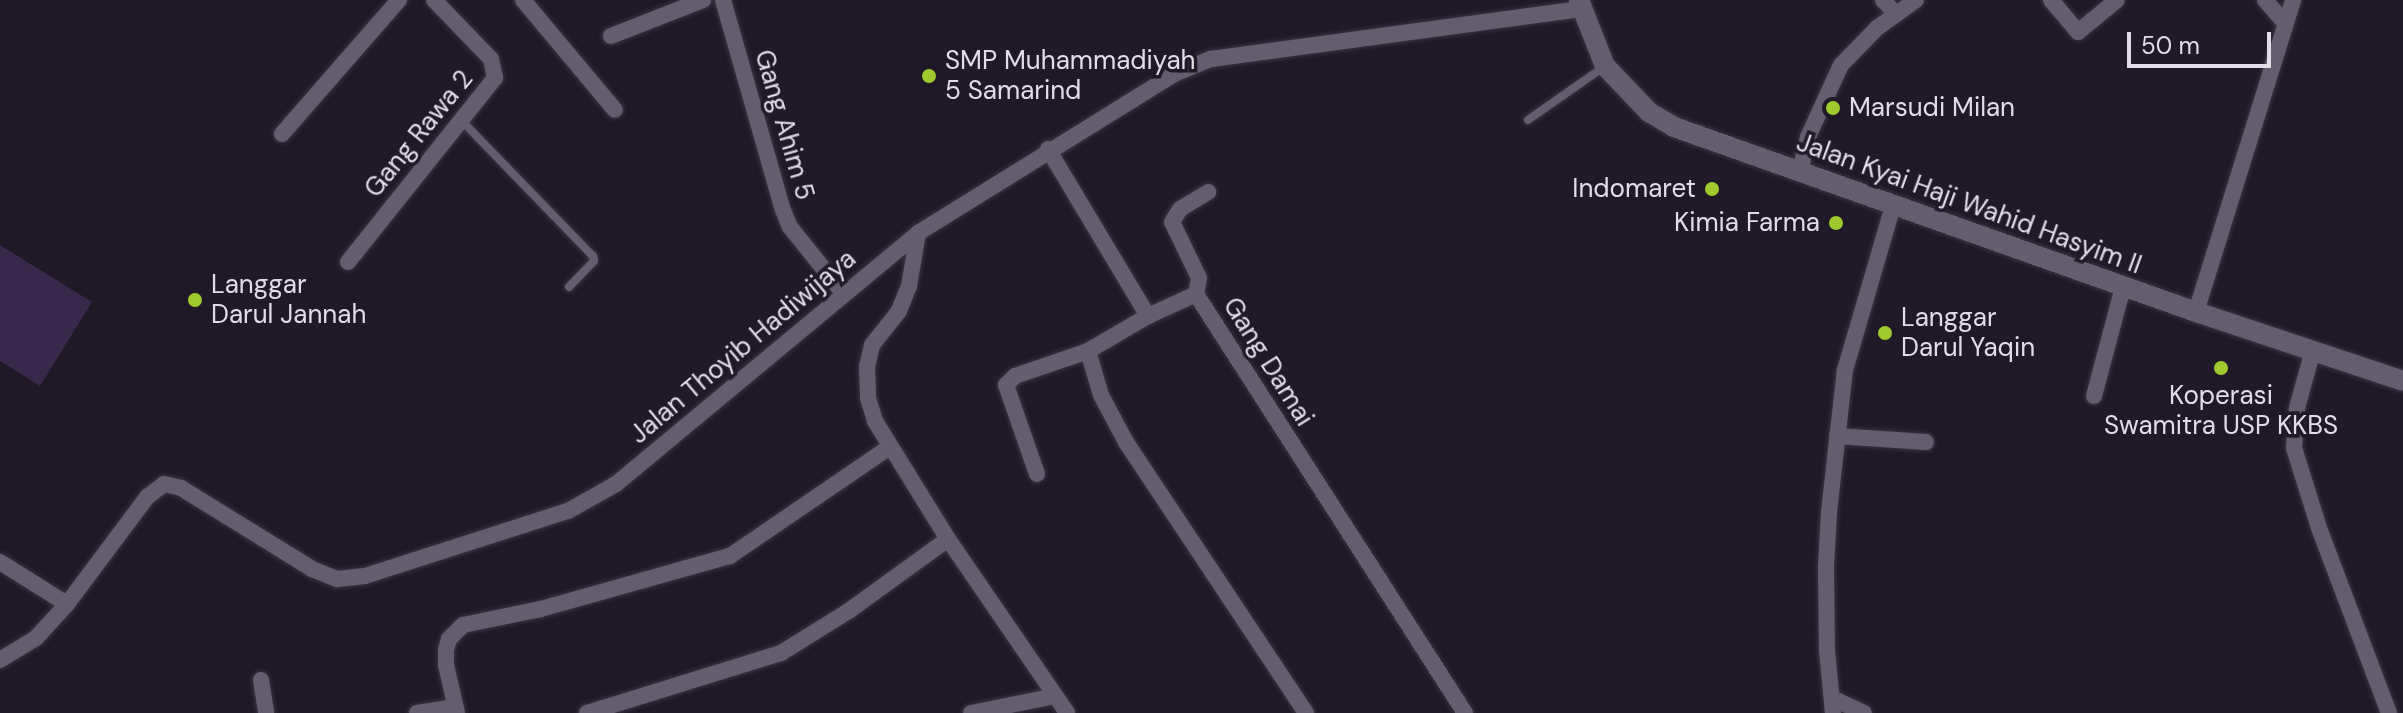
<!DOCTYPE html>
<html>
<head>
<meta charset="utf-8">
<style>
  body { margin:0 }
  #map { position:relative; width:2403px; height:713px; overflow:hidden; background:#201928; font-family:"DM Sans",sans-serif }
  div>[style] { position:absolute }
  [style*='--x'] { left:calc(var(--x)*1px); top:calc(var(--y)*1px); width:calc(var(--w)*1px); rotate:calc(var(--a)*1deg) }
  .green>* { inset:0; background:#38284b }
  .roads { filter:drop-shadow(0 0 2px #393440) drop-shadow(0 0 2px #393440) }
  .service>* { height:8px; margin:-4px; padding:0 4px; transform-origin:4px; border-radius:4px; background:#645d6f }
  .minor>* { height:16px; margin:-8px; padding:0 8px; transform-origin:8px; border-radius:8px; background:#645d6f }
  .tertiary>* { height:20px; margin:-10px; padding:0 10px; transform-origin:10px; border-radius:10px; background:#645d6f }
  .dots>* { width:22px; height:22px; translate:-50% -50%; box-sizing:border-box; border:4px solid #201928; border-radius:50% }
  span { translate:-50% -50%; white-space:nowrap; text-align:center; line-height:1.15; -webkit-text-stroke:7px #201928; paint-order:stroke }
  .poi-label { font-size:26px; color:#e1dde8 }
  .left { translate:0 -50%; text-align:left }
  .right { translate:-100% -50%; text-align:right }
  .street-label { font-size:26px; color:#e1dde8 }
  .scale { position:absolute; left:2127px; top:32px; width:144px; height:36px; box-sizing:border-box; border:4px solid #e1dde8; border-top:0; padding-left:10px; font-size:24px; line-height:28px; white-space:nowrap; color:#e1dde8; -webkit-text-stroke:6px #201928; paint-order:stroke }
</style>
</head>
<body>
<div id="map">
  <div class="green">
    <div style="clip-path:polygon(0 245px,92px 302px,40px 386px,0 361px)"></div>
  </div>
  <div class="roads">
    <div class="service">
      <div style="--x:461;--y:120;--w:190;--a:45.9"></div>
      <div style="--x:593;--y:256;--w:5;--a:79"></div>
      <div style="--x:594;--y:261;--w:36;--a:134"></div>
      <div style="--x:1528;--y:120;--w:94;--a:-35"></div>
    </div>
    <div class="minor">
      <div style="--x:523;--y:0;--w:143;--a:50.1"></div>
      <div style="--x:723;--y:0;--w:218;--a:74.1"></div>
      <div style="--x:783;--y:210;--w:18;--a:68"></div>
      <div style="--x:790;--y:227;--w:85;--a:51.2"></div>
      <div style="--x:1883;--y:0;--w:19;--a:47"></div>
      <div style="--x:2051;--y:0;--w:42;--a:49.8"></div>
      <div style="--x:2078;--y:32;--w:50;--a:-39.4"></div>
      <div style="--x:2265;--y:0;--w:30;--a:49"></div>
      <div style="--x:611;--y:36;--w:99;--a:-21.4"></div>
      <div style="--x:282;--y:134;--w:178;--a:-48.9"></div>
      <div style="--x:1048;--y:149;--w:195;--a:59.1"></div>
      <div style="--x:1800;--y:172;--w:36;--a:-77"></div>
      <div style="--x:1808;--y:137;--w:79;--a:-65.4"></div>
      <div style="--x:1841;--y:65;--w:52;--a:-45.8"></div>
      <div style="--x:1877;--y:28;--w:48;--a:-35.7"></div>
      <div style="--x:918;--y:233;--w:54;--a:99.6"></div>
      <div style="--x:909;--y:286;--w:27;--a:112"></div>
      <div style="--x:899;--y:311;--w:43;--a:128.5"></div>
      <div style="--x:872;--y:345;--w:22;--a:103"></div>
      <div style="--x:867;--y:366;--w:32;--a:88"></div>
      <div style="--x:868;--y:398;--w:24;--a:73"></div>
      <div style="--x:875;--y:421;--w:139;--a:58.3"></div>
      <div style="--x:948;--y:539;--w:211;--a:55.6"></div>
      <div style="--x:348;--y:262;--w:236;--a:-51.4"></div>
      <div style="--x:495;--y:78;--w:19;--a:-102"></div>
      <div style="--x:491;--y:59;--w:82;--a:-134"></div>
      <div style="--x:1196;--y:294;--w:16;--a:-79"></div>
      <div style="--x:1199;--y:278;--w:62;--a:-115.7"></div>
      <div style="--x:1172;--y:222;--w:15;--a:-58"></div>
      <div style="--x:1180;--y:209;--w:33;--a:-31"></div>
      <div style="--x:2196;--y:312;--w:327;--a:-72.7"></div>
      <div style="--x:2313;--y:350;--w:60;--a:105.4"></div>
      <div style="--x:2297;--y:408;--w:40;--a:94.3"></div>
      <div style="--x:2294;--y:448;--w:84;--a:72.6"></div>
      <div style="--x:2319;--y:528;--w:198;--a:69.3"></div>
      <div style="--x:2094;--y:396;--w:113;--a:-75.1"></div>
      <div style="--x:1837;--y:436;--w:89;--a:3.9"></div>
      <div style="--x:1037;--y:474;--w:94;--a:-109.2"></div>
      <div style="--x:1006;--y:385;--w:13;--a:-45"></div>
      <div style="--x:1015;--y:376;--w:77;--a:-18.9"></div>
      <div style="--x:0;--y:562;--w:79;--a:32.1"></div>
      <div style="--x:0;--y:660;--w:42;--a:-31.4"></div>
      <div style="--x:36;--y:638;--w:46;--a:-47.6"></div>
      <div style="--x:67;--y:604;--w:134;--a:-53.2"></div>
      <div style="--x:147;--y:497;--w:21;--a:-37"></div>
      <div style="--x:164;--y:484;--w:17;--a:13"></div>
      <div style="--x:181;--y:488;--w:154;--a:31.7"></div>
      <div style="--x:312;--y:569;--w:27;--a:22"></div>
      <div style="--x:337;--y:579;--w:28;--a:-6"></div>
      <div style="--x:365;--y:576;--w:213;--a:-17.8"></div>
      <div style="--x:568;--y:511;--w:55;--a:-29.4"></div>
      <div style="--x:616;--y:484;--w:393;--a:-39.7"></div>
      <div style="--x:918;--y:233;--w:304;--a:-31.8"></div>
      <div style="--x:1176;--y:73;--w:38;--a:-22"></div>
      <div style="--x:1211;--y:59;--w:375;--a:-7.7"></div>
      <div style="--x:261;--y:680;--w:33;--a:81"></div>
      <div style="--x:1834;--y:699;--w:33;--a:25"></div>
      <div style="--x:417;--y:713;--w:38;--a:-9"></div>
      <div style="--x:457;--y:713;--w:49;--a:-102.9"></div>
      <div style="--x:446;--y:665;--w:15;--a:-90"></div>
      <div style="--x:446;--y:650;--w:11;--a:-75"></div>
      <div style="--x:449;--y:639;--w:20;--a:-45"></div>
      <div style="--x:463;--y:625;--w:80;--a:-11.6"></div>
      <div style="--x:541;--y:609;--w:196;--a:-15.7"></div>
      <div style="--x:730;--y:556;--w:194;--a:-34.3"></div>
      <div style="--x:587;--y:713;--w:203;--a:-17.2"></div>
      <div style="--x:781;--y:653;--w:81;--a:-31.9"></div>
      <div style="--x:850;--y:610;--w:121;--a:-35.9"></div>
      <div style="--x:971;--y:713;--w:86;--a:-11.4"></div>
      <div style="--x:1306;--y:713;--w:323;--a:-123.6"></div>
      <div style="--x:1127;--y:444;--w:55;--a:-118"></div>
      <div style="--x:1101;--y:395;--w:46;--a:-106.5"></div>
      <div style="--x:1088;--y:351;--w:69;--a:-30.3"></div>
      <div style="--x:1148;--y:316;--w:53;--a:-24.6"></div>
      <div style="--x:1196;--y:294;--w:498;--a:57.3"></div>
      <div style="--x:1833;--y:713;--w:62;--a:-95.5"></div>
      <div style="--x:1827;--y:651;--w:84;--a:-90.7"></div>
      <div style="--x:1826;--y:567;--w:55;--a:-86.9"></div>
      <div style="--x:1829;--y:512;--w:143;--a:-83.6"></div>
      <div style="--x:1845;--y:370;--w:171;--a:-73.7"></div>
    </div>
    <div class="tertiary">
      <div style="--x:1579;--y:0;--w:71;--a:68.5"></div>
      <div style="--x:1605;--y:66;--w:64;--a:46.3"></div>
      <div style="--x:1649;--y:112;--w:29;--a:31"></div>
      <div style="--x:1674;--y:127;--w:554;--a:19.51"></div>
      <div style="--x:2196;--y:312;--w:218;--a:18.4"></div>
    </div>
  </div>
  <div class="dots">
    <div style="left:929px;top:76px;background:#9fca2d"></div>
    <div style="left:1833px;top:108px;background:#9fca2d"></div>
    <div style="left:1712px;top:189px;background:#9fca2d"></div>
    <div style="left:1836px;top:223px;background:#9fca2d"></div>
    <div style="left:195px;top:300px;background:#9fca2d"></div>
    <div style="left:1885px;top:333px;background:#9fca2d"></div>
    <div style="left:2221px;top:368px;background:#9fca2d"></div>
  </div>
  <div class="poi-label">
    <span class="left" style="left:945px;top:76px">SMP Muhammadiyah<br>5 Samarind</span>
    <span class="left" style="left:1849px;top:108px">Marsudi Milan</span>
    <span class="right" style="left:1696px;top:189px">Indomaret</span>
    <span class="right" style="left:1820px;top:223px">Kimia Farma</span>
    <span class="left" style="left:211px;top:300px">Langgar<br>Darul Jannah</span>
    <span class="left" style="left:1901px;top:333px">Langgar<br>Darul Yaqin</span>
    <span style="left:2221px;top:411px">Koperasi<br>Swamitra USP KKBS</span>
  </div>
  <div class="street-label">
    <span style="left:784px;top:125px;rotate:74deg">Gang Ahim 5</span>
    <span style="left:419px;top:134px;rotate:-51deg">Gang Rawa 2</span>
    <span style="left:1969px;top:204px;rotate:20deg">Jalan Kyai Haji Wahid Hasyim II</span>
    <span style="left:743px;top:347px;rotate:-40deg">Jalan Thoyib Hadiwijaya</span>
    <span style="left:1268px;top:362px;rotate:58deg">Gang Damai</span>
  </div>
  <div class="scale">50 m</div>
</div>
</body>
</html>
